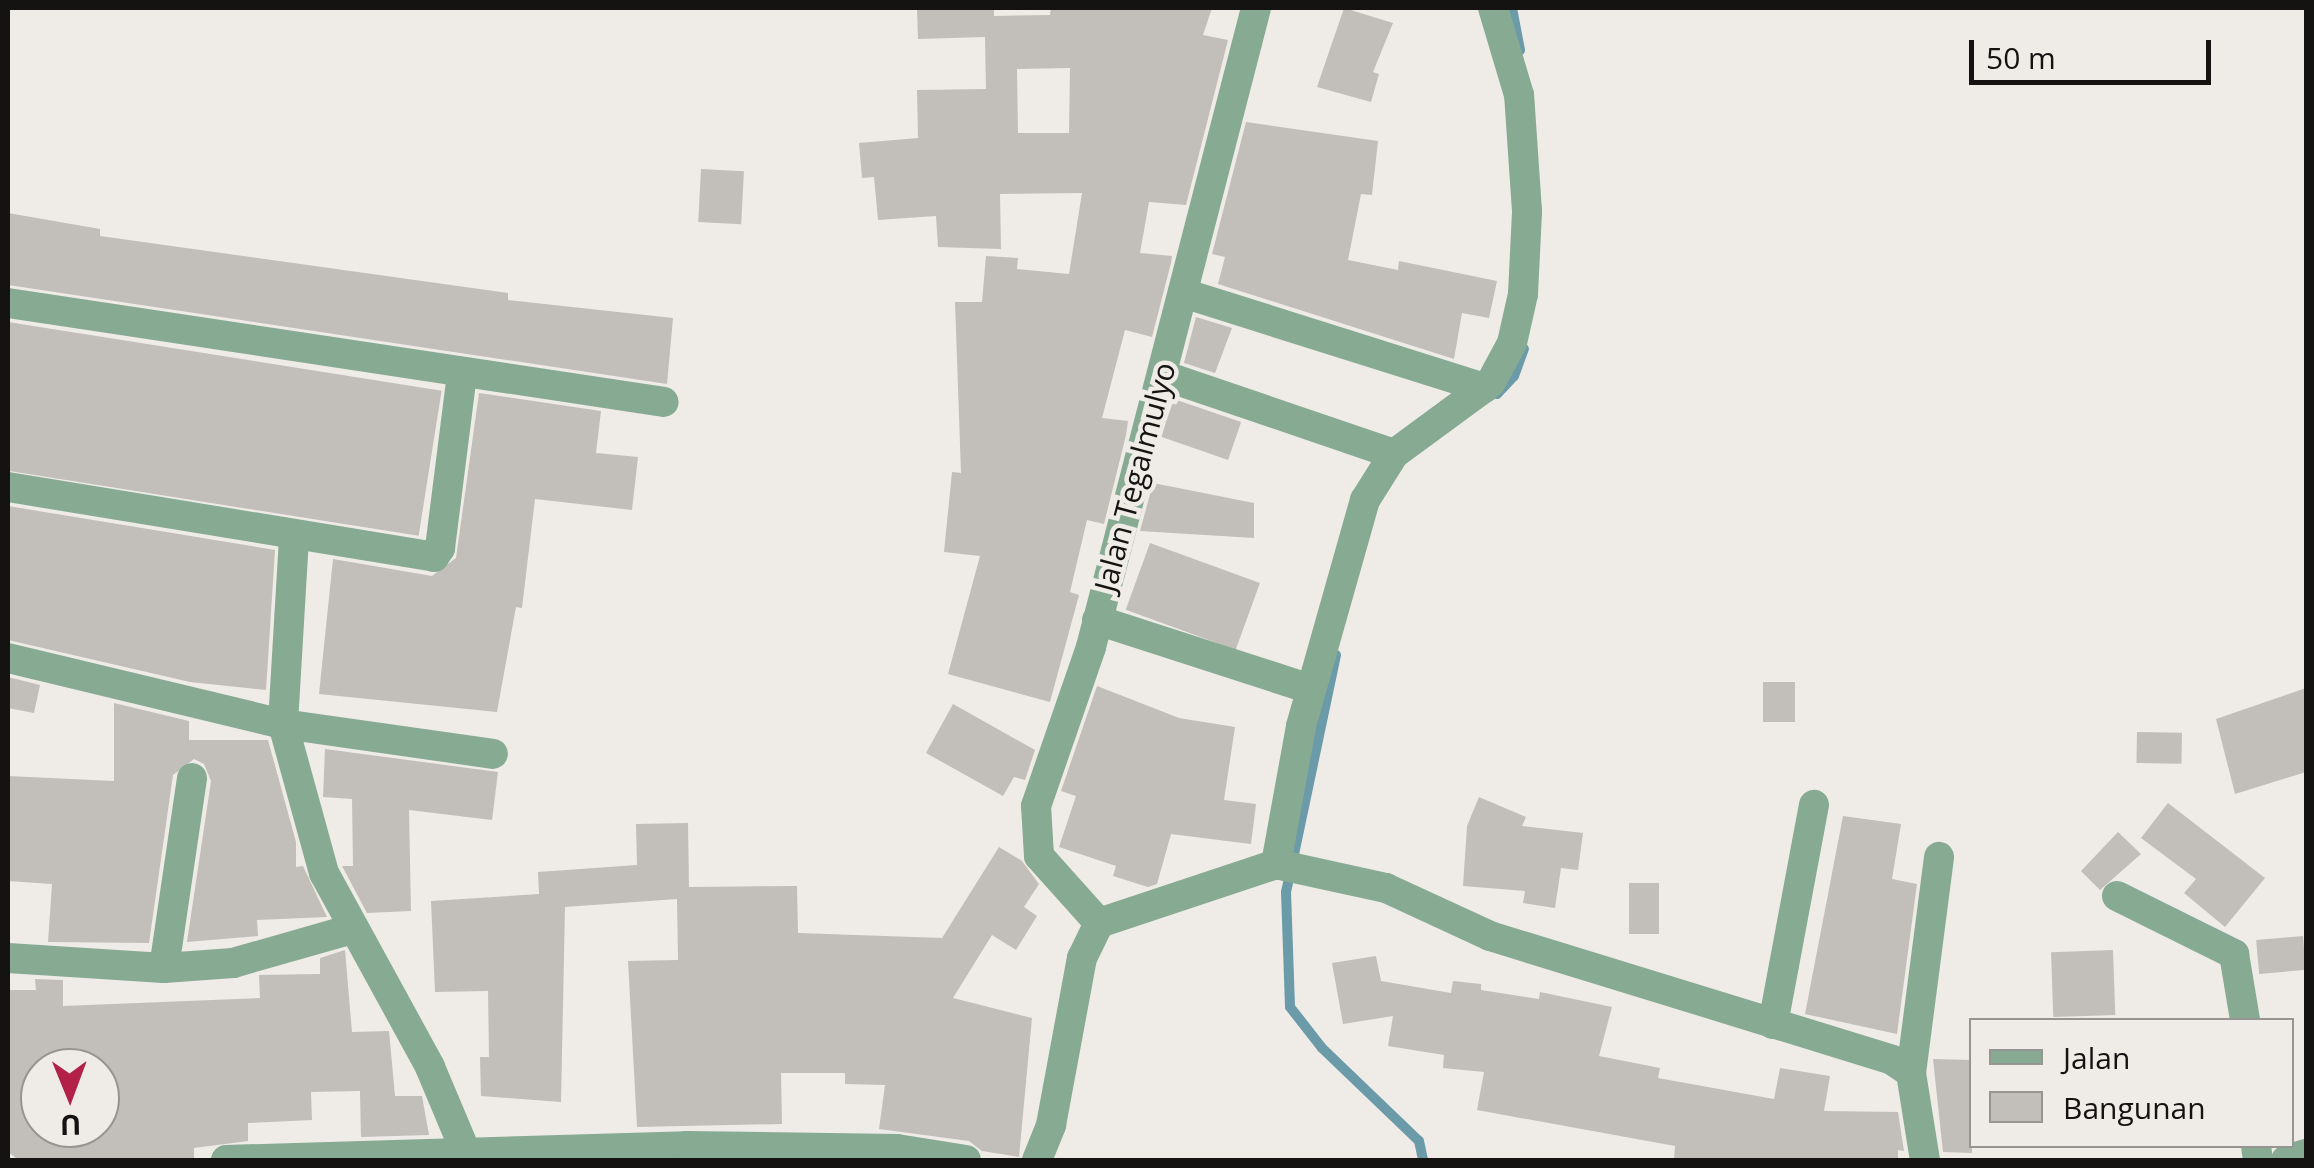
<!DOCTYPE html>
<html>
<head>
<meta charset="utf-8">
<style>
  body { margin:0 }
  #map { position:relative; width:2314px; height:1168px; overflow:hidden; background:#efebe7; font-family:"Open Sans",sans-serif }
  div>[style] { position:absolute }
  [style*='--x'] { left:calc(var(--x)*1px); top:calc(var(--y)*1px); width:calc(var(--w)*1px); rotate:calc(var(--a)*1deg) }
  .stream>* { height:10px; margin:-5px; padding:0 5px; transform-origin:5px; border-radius:5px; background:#6b9ba9 }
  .building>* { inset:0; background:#c2beba; transform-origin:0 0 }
  .street>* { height:30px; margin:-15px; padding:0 15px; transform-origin:15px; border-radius:15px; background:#87aa92 }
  span { translate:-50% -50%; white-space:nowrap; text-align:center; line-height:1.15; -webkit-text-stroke:9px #efebe7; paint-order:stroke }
  .street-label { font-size:30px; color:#141312 }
  .frame { position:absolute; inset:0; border:10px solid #141312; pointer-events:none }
  .legend { position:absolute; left:1969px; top:1018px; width:325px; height:130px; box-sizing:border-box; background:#efebe7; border:2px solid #979592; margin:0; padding:12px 18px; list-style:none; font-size:30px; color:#141312 }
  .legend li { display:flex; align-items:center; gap:20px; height:50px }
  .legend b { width:50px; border:2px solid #979592 }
  .north { position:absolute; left:20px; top:1048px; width:100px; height:100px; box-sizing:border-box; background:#efebe7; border:2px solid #979592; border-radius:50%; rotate:179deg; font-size:28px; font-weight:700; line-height:40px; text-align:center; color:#141312 }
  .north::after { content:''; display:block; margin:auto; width:35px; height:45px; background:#b32149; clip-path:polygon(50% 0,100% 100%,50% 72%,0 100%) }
  .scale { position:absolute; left:1969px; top:40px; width:242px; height:45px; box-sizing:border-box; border:5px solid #141312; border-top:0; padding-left:12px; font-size:30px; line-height:35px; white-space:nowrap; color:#141312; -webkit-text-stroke:8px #efebe7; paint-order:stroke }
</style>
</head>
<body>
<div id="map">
  <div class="stream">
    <div style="--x:1512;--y:8;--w:43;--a:79.2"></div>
    <div style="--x:1497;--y:394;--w:25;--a:-47"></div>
    <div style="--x:1514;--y:376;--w:29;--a:-70"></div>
    <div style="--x:1336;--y:655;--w:242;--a:101.9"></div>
    <div style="--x:1286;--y:892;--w:115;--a:88"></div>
    <div style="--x:1290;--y:1007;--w:52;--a:52"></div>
    <div style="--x:1322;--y:1048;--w:134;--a:43.8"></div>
    <div style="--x:1419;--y:1141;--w:19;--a:78"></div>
  </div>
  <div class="building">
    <div style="clip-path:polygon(evenodd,917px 8px,994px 8px,994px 16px,1050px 15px,1051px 8px,1212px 8px,1203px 35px,1228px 40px,1186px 205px,1149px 202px,1140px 253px,1172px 256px,1171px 263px,1152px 337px,1125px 330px,1102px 418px,1128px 421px,1126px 435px,1104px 524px,1087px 520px,1070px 592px,1079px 595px,1050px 702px,948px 674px,980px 556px,944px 552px,952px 472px,961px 473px,955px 302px,982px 302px,986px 256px,1018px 258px,1017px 269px,1069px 274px,1082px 193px,1000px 194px,1001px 249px,938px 247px,936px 216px,878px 220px,874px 177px,862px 178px,859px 143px,918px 138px,917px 90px,986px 89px,985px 37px,918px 39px,917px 8px,1070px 68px,1069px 133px,1018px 133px,1017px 69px,1070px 68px)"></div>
    <div style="clip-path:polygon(1344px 8px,1393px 23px,1373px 72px,1379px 74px,1371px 102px,1317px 87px)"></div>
    <div style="clip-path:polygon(1246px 122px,1378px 141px,1372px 195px,1361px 194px,1348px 260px,1398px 270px,1399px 261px,1497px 281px,1489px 318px,1462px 313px,1454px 359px,1218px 284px,1225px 257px,1212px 254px)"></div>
    <div style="left:701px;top:169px;width:43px;height:53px;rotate:3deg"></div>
    <div style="clip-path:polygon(8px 213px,100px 229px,100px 236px,508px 293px,508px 300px,673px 318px,667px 384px,8px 285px)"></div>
    <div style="clip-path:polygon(1196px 317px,1232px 328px,1215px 373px,1184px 363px)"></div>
    <div style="left:8px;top:322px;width:439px;height:147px;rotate:9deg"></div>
    <div style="clip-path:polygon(479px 393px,601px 411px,596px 453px,638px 457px,632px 510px,535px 499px,522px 608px,516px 607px,497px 712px,319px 694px,333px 559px,432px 576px,456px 558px)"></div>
    <div style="left:1174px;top:399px;width:71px;height:40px;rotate:19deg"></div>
    <div style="clip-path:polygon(1153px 483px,1254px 503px,1254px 538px,1140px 531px)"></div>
    <div style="clip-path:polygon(8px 506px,275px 550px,266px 690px,190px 682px,8px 640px)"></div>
    <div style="left:1150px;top:543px;width:117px;height:71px;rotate:20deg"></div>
    <div style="clip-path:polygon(8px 677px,40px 685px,34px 713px,8px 708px)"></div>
    <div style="left:1763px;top:682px;width:32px;height:40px"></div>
    <div style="clip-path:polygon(1097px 686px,1179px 718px,1235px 727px,1224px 800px,1256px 804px,1251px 844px,1171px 834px,1157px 884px,1148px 887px,1113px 876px,1116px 866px,1059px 847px,1076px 796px,1061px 791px)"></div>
    <div style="clip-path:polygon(2306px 688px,2306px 772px,2235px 794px,2216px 719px)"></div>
    <div style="clip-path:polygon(114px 703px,189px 721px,189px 740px,268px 740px,296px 842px,296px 867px,303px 866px,327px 917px,257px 920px,258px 936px,187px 942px,211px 781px,204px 764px,194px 759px,173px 775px,149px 943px,48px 942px,52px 884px,8px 881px,8px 776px,114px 781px)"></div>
    <div style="clip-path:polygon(953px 704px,1035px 750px,1025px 780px,1014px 777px,1003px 796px,926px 753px)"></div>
    <div style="left:2137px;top:732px;width:45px;height:31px;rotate:1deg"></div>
    <div style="clip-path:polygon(325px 749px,498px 772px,492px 820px,409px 810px,411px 911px,367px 913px,342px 866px,353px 866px,352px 799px,323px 797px)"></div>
    <div style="clip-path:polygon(1479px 797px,1526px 817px,1522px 826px,1583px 833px,1578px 870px,1561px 868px,1555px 908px,1523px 903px,1525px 891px,1463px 886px,1467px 826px)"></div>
    <div style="clip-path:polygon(2168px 803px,2265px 878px,2225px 927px,2184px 893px,2196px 879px,2141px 838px)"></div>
    <div style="clip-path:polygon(1843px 816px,1901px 824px,1892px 879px,1917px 884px,1897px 1034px,1805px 1014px)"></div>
    <div style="clip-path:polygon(688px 823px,689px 887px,797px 886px,798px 933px,942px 938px,999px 847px,1022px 861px,1039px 884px,1024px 907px,1037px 916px,1016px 950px,992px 935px,953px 998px,1032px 1018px,1019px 1157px,982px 1151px,969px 1141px,879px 1129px,885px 1085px,845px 1084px,845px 1073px,781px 1073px,782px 1124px,637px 1127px,628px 961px,678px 960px,677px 899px,565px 907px,561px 1102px,481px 1096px,480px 1057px,489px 1057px,488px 991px,435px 992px,431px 901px,539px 894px,538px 872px,637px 865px,636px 824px)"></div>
    <div style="clip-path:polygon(2118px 832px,2141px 854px,2100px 890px,2081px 871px)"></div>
    <div style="left:1629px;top:883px;width:30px;height:51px"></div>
    <div style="left:2303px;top:936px;width:34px;height:47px;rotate:85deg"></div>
    <div style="clip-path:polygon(evenodd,345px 950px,352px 1032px,389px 1031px,395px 1096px,422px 1096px,429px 1135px,361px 1137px,360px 1091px,311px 1092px,312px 1120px,248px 1123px,248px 1141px,194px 1148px,194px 1159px,16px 1158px,8px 1152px,8px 990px,36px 990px,35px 979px,63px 980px,63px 1006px,260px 998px,259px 975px,320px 974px,320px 958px,345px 950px,40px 1068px,100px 1068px,100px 1128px,40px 1128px,40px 1068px)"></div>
    <div style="left:2113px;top:950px;width:65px;height:62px;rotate:88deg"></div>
    <div style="clip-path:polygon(1376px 956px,1381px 981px,1451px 993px,1453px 981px,1481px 984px,1481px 990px,1539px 999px,1540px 992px,1612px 1007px,1599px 1056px,1660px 1068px,1658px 1078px,1774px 1099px,1780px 1068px,1830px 1076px,1824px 1111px,1898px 1112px,1904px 1151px,1898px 1150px,1898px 1160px,1674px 1160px,1675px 1146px,1477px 1110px,1484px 1072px,1443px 1068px,1444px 1055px,1388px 1046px,1393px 1016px,1343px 1024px,1332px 963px)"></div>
    <div style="clip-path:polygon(1933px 1059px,1972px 1060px,1972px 1153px,1943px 1152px)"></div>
  </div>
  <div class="street">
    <div style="--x:1183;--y:293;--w:316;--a:17.5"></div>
    <div style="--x:1484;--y:388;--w:9;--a:-41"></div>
    <div style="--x:1491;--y:382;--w:44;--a:-61.7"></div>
    <div style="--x:1512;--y:343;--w:50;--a:-77.3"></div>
    <div style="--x:1523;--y:294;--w:83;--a:-87.2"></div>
    <div style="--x:1527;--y:211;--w:116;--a:-93.9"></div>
    <div style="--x:1519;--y:95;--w:91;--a:-106.6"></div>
    <div style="--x:8;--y:303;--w:663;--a:8.58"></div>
    <div style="--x:1162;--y:375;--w:245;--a:18.8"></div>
    <div style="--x:8;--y:487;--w:432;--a:9.3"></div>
    <div style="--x:434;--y:557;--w:11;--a:-56"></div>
    <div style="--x:440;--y:548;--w:174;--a:-82.8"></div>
    <div style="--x:294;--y:538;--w:186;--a:93.4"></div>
    <div style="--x:283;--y:724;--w:155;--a:74.6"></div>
    <div style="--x:324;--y:873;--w:221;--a:61.3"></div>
    <div style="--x:430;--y:1067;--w:101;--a:67.2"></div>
    <div style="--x:1097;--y:620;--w:225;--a:17.9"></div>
    <div style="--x:8;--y:658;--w:283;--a:13.5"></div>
    <div style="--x:283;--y:724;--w:212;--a:8.1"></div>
    <div style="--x:1276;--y:864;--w:140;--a:-79.7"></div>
    <div style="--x:1301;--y:726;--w:235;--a:-74.2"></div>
    <div style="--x:1365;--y:500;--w:54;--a:-57.8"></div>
    <div style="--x:1394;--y:454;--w:112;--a:-36.3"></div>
    <div style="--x:2117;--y:896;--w:131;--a:26.4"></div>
    <div style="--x:2234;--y:954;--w:67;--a:80.5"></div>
    <div style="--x:1099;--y:923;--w:90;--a:-131.8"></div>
    <div style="--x:1039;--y:856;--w:50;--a:-93.4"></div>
    <div style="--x:1036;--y:806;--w:168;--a:-70.9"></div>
    <div style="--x:1091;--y:647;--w:660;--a:-75.52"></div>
    <div style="--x:1099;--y:923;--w:187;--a:-18.4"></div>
    <div style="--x:1276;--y:864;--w:113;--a:12.3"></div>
    <div style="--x:1386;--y:888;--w:115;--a:24.8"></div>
    <div style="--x:1490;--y:936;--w:421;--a:17.1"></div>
    <div style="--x:1892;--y:1060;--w:23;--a:34"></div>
    <div style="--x:1911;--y:1073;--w:88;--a:80.9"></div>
    <div style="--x:8;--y:958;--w:156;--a:3.7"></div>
    <div style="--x:164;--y:968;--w:69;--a:-4.1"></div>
    <div style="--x:233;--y:963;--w:124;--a:-15.9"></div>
    <div style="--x:164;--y:968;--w:192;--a:-81.6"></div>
    <div style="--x:1773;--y:1024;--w:223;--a:-79.4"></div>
    <div style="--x:1911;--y:1073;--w:218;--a:-82.6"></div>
    <div style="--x:2256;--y:1146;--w:14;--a:82"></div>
    <div style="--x:226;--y:1160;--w:460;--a:-1.7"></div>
    <div style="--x:686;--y:1146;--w:211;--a:0.8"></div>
    <div style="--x:897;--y:1149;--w:70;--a:9.1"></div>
    <div style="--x:1037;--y:1160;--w:38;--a:-68"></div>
    <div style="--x:1051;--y:1125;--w:170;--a:-79.5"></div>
    <div style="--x:1082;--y:958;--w:39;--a:-64"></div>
    <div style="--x:2286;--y:1160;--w:21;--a:-17"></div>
  </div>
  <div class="street-label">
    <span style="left:1135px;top:477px;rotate:-75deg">Jalan Tegalmulyo</span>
  </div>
  <div class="frame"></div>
  <ul class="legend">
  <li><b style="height:12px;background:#87aa92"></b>Jalan</li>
  <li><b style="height:28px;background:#c2beba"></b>Bangunan</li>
  </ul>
  <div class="north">U</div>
  <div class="scale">50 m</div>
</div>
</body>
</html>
